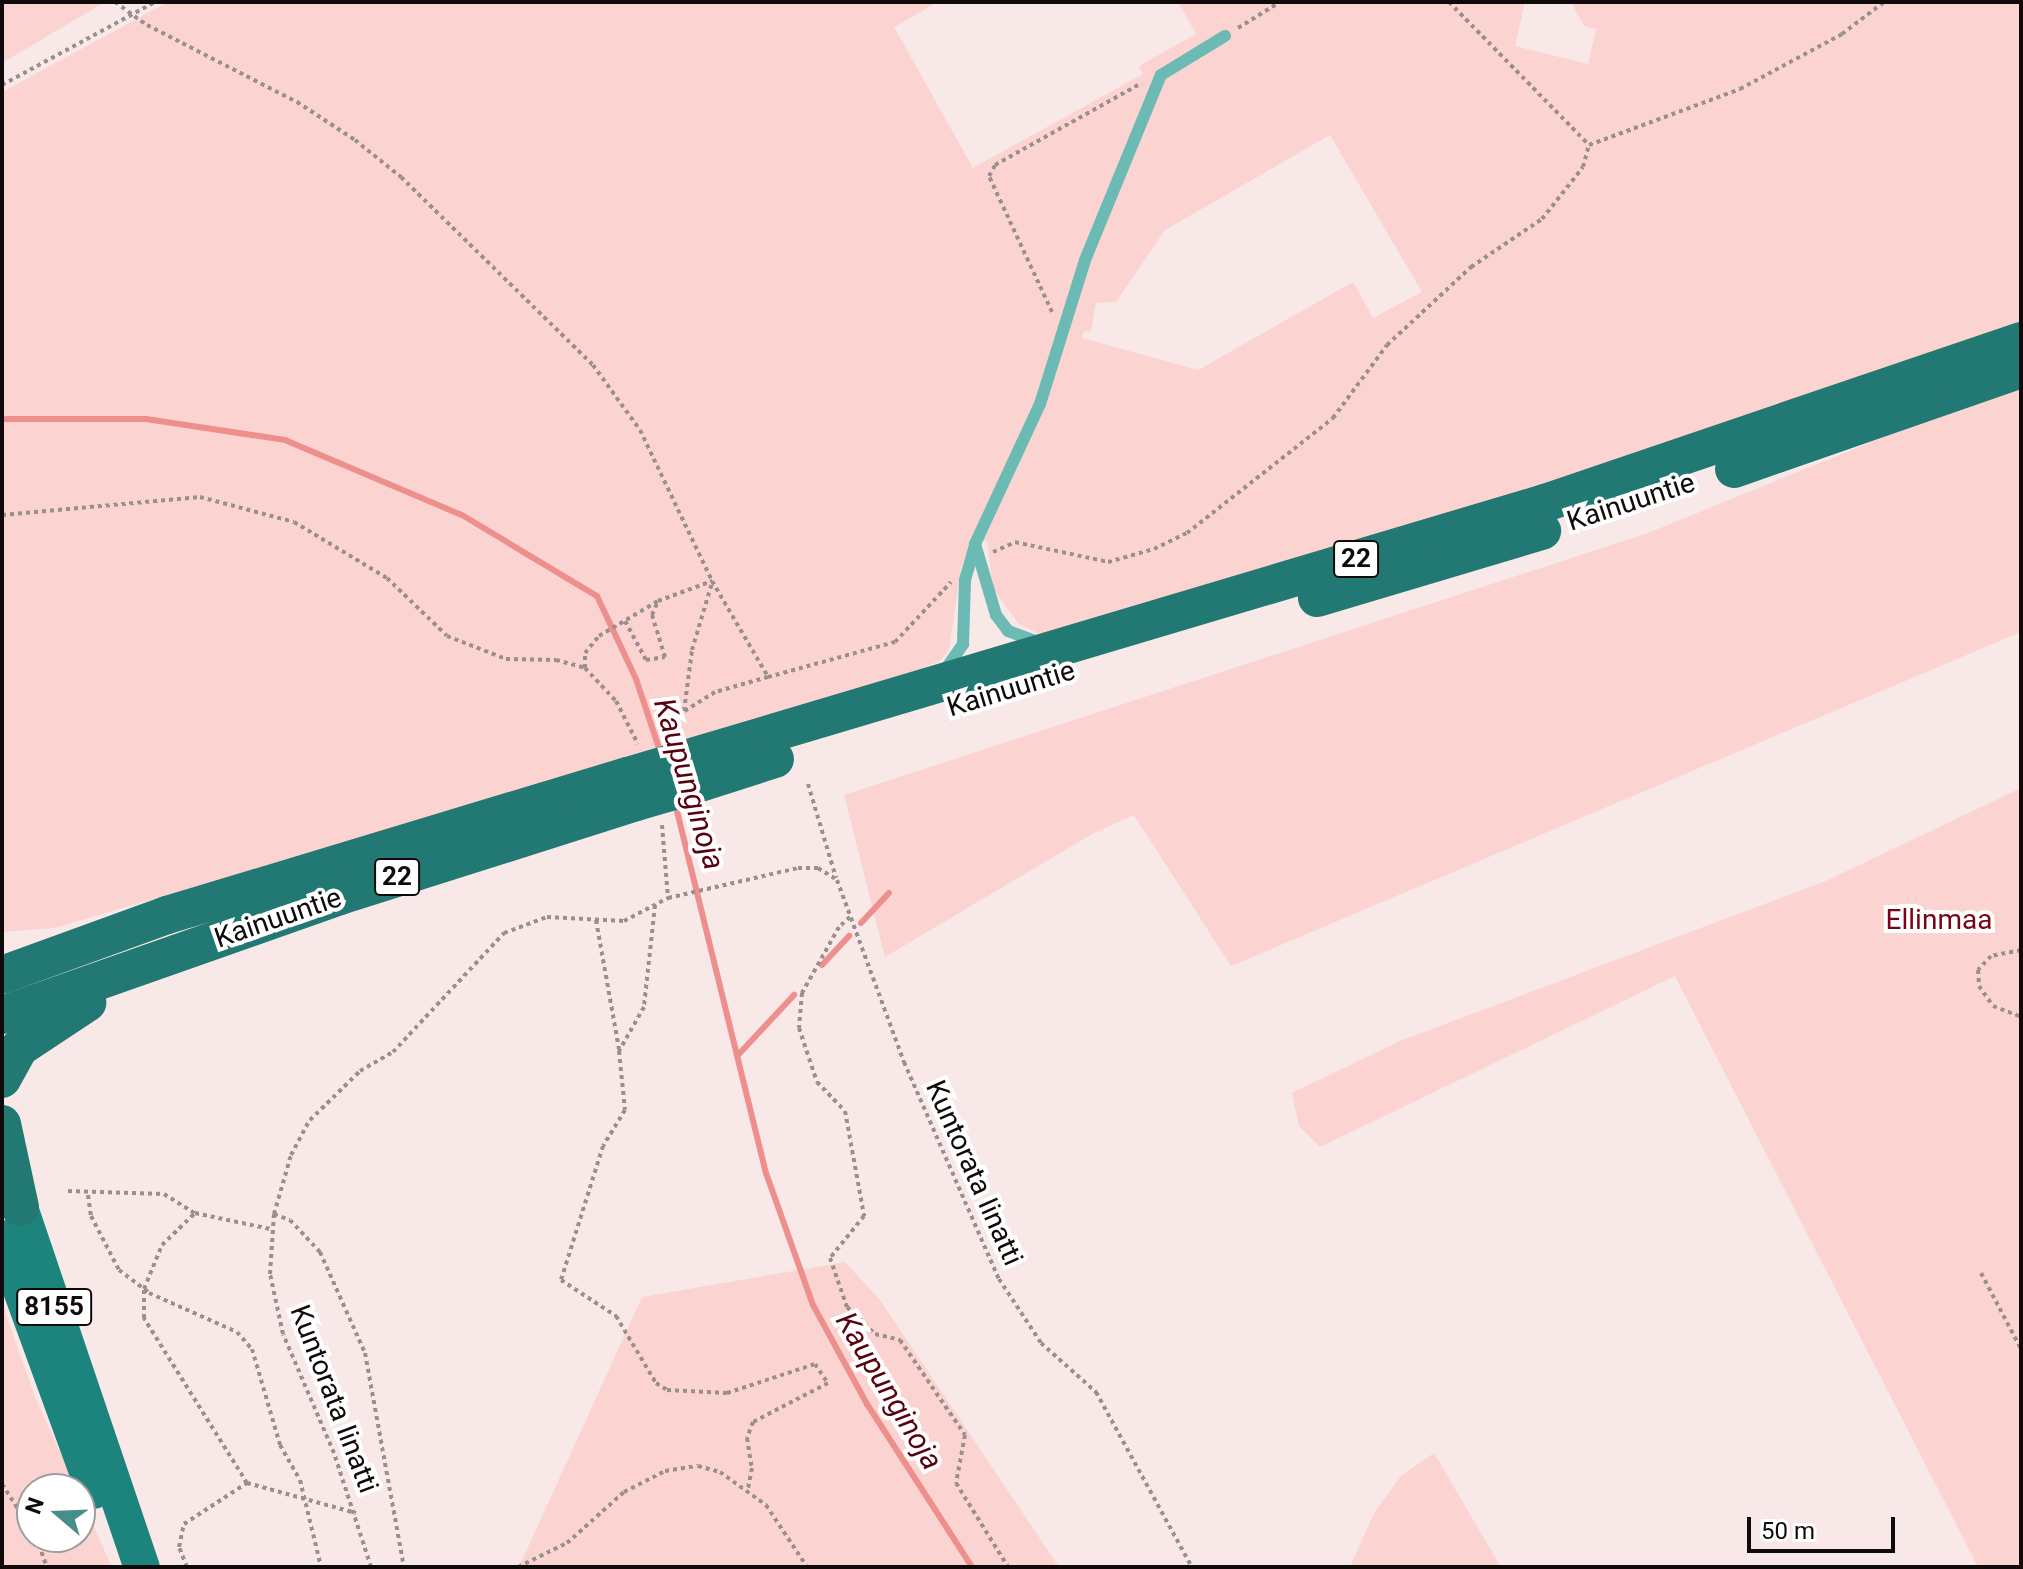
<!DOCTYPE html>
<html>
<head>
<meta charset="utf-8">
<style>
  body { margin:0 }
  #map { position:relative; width:2023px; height:1569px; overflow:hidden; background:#f8e8e7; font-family:Roboto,sans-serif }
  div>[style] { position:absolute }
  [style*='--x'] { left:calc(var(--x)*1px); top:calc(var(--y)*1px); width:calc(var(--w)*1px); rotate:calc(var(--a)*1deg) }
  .green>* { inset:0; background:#fbd4d1 }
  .stream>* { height:6px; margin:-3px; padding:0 3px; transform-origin:3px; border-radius:3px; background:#ed908d }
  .path>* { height:4px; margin-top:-2px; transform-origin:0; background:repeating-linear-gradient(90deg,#9b8f8e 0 4px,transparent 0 8px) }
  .service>* { height:12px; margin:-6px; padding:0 6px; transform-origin:6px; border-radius:6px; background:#6cbab4 }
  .primary>* { height:36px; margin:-18px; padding:0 18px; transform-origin:18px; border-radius:18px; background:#1d837d }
  .trunk>* { height:38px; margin:-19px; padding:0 19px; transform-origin:19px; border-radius:19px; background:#227872 }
  .trunk-bridge>* { height:38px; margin:-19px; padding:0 19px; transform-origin:19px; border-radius:19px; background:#227872 }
  span { translate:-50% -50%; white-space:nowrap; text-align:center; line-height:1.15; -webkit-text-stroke:8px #fff; paint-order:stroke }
  .shield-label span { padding:2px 6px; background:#fff; border:2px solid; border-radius:6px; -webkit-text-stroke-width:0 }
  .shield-label { font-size:26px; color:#100b0a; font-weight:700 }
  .street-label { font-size:28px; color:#100b0a }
  .park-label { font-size:28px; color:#780317 }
  .water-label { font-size:30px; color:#58020f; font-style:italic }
  .frame { position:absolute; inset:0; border:4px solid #100b0a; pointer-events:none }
  .north { position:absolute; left:16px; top:1473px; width:80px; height:80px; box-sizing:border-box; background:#fff; border:2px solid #9f9d9d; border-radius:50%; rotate:289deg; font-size:22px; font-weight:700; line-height:32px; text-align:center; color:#100b0a }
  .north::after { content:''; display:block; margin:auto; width:28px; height:36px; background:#478e88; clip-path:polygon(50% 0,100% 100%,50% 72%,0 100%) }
  .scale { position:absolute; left:1747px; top:1517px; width:148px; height:36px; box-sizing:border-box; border:4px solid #100b0a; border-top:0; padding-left:10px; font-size:24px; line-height:28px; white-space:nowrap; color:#100b0a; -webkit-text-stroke:6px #fff; paint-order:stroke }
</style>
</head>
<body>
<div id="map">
  <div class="green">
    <div style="clip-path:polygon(2px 2px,105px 2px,2px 63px)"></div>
    <div style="clip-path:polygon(evenodd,168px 2px,938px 2px,894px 27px,973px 168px,1143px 74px,1139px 66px,1196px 34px,1178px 2px,1525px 2px,1515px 46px,1588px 64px,1596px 29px,1584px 26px,1571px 2px,2021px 2px,2021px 322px,1715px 433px,1065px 633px,1037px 633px,1019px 624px,992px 587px,988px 541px,971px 539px,961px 568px,949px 650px,940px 661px,883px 685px,54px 928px,2px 932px,2px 92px,168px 2px,1330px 135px,1422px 292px,1373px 318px,1353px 282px,1198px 370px,1082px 338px,1084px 331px,1091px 332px,1096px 303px,1116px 302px,1165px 230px,1330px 135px)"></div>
    <div style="clip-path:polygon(2021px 381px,2021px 632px,1231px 966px,1134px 815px,1092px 834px,885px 957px,844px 795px,1648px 533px)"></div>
    <div style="clip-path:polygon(2021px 788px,2021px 1567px,1978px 1567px,1675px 976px,1320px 1147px,1299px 1126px,1292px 1093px,1400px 1041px,1826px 881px)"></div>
    <div style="clip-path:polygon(845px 1262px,880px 1300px,1059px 1567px,519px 1567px,642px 1297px)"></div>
    <div style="clip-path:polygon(2px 1303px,35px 1397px,77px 1489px,32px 1489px,32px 1537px,80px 1537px,80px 1496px,112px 1567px,2px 1567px)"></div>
    <div style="clip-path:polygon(1434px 1453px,1501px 1567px,1350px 1567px,1374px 1513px,1401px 1476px)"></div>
  </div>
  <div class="stream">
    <div style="--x:2;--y:419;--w:144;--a:0"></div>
    <div style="--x:146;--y:419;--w:141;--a:8.6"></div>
    <div style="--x:285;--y:440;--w:192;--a:23"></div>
    <div style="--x:462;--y:515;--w:157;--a:31"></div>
    <div style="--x:597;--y:596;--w:92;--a:64.8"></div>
    <div style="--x:636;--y:679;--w:79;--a:71.6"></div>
    <div style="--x:675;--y:803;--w:381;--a:76.2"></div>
    <div style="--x:766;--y:1173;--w:140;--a:70.4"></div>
    <div style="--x:813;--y:1305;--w:113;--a:61.4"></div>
    <div style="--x:867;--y:1404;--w:194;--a:57.2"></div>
    <div style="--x:861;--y:923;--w:41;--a:-47"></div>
    <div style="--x:822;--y:965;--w:40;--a:-47"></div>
    <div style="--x:739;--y:1054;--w:81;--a:-47"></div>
  </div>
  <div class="path">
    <div style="--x:115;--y:2;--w:39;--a:36"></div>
    <div style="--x:147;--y:25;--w:169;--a:27.2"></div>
    <div style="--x:297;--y:102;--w:69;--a:33.2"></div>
    <div style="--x:355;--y:140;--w:59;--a:38.8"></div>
    <div style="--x:401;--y:177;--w:269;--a:44.4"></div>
    <div style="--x:593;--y:365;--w:80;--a:54.1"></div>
    <div style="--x:640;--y:430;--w:167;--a:64.5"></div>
    <div style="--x:712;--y:581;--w:111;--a:59.7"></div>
    <div style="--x:768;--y:677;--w:55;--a:164.2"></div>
    <div style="--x:715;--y:692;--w:36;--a:148"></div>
    <div style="--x:1449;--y:2;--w:200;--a:45.6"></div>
    <div style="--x:1238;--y:28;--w:49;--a:-31.8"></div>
    <div style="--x:2;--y:85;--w:174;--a:-28.5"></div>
    <div style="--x:1052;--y:312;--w:150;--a:-114.9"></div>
    <div style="--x:989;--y:176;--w:13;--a:-61"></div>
    <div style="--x:995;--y:165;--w:168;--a:-29.2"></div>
    <div style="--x:2;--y:515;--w:199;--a:-5.2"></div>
    <div style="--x:200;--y:497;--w:97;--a:14.9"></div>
    <div style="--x:294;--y:522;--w:109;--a:31.1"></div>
    <div style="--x:387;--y:578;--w:83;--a:44"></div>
    <div style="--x:447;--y:636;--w:63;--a:21.3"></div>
    <div style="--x:506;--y:659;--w:50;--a:1.1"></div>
    <div style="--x:556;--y:660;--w:30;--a:15"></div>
    <div style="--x:585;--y:668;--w:45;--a:46.8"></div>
    <div style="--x:616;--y:701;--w:48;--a:62.9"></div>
    <div style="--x:993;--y:552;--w:24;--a:-24"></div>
    <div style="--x:1015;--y:542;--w:95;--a:12.1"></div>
    <div style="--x:1108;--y:562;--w:48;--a:-15.8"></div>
    <div style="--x:1154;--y:549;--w:37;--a:-26"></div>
    <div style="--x:1187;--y:533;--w:186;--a:-38.2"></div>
    <div style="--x:1333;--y:418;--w:91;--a:-53.5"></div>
    <div style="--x:1387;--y:345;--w:115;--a:-42.9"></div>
    <div style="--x:1471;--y:267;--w:86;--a:-34.1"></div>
    <div style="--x:1542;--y:219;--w:66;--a:-51.7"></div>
    <div style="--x:1583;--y:167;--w:23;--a:-75"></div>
    <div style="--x:1589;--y:145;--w:161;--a:-20.3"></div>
    <div style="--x:1740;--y:89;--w:116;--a:-28.3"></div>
    <div style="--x:1842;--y:34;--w:53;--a:-37.3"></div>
    <div style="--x:625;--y:621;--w:44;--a:61.7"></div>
    <div style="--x:646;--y:660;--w:19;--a:-9"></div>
    <div style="--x:665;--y:657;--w:44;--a:-107.2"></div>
    <div style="--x:652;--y:615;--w:15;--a:-67"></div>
    <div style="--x:585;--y:668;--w:15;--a:-90"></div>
    <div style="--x:585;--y:653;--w:22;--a:-51"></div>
    <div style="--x:599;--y:636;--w:69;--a:-30.7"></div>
    <div style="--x:658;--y:601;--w:58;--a:-20.3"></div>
    <div style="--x:768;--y:677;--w:132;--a:-15.4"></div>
    <div style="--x:895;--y:642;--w:82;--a:-47"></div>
    <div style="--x:667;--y:726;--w:23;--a:-41"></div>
    <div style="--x:684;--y:711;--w:62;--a:-82.5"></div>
    <div style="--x:692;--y:650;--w:70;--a:-73.4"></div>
    <div style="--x:808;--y:784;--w:98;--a:73.4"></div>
    <div style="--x:662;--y:825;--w:73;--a:85.3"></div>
    <div style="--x:655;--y:905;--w:103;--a:96.2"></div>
    <div style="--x:644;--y:1007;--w:51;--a:119.6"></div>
    <div style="--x:619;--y:1051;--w:59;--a:84.2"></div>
    <div style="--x:625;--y:1110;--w:42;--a:121.4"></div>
    <div style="--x:603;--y:1146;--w:140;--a:107.4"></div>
    <div style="--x:561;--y:1280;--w:66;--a:33.2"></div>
    <div style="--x:616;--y:1316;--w:78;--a:59.2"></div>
    <div style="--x:656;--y:1383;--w:13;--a:32"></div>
    <div style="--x:667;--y:1390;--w:60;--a:2.9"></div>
    <div style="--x:727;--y:1393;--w:93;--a:-18.2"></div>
    <div style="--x:815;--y:1364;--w:23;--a:56"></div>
    <div style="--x:828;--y:1383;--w:85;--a:152.5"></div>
    <div style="--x:753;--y:1422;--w:17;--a:111"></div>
    <div style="--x:747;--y:1438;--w:30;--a:81"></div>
    <div style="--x:752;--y:1468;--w:21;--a:101"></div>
    <div style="--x:850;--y:917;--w:15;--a:138"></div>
    <div style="--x:839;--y:927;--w:76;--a:119.3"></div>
    <div style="--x:802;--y:993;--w:35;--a:95"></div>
    <div style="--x:799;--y:1028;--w:57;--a:71.6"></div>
    <div style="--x:817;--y:1082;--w:40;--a:46"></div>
    <div style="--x:845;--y:1111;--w:107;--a:79.7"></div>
    <div style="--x:864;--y:1216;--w:54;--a:129"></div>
    <div style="--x:830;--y:1258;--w:52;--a:70.9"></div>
    <div style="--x:847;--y:1307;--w:39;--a:44"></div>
    <div style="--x:875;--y:1334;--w:26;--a:13"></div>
    <div style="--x:900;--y:1340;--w:115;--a:55.6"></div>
    <div style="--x:965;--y:1435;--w:49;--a:100.6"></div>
    <div style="--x:956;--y:1483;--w:99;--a:58.2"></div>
    <div style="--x:596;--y:920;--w:131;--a:79.9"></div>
    <div style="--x:2021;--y:950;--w:31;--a:169"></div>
    <div style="--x:1991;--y:956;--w:19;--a:133"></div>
    <div style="--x:1978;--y:970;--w:16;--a:86"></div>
    <div style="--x:1979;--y:986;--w:24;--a:55"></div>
    <div style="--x:1993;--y:1006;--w:30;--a:21"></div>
    <div style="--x:68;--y:1191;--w:96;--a:1.8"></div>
    <div style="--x:164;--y:1194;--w:36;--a:32"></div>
    <div style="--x:195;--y:1213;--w:77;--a:12"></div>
    <div style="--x:88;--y:1195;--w:21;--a:82"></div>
    <div style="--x:91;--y:1216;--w:61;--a:62.6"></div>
    <div style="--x:119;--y:1270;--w:38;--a:37"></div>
    <div style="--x:149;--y:1293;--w:96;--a:23.9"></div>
    <div style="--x:237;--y:1332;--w:23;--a:49"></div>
    <div style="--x:252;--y:1349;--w:100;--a:73.7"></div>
    <div style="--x:280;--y:1445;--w:40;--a:60.3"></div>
    <div style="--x:300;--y:1480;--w:89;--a:76.4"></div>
    <div style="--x:274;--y:1214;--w:17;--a:21"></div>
    <div style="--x:290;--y:1220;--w:44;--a:46.8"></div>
    <div style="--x:320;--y:1252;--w:111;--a:66"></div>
    <div style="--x:365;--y:1353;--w:218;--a:79.7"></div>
    <div style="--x:1981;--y:1273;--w:86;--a:62.2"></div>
    <div style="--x:247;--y:1483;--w:113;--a:15.4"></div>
    <div style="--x:2;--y:1484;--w:56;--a:57.4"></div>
    <div style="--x:36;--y:1537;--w:32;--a:70"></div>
    <div style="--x:187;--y:1567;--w:22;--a:-112"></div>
    <div style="--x:179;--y:1547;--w:24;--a:-78"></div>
    <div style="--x:184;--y:1524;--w:75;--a:-33.1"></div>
    <div style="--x:247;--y:1483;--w:195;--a:-122"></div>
    <div style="--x:144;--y:1318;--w:29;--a:-90"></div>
    <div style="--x:144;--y:1289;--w:48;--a:-67.8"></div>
    <div style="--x:162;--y:1245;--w:46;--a:-44.1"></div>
    <div style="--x:371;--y:1567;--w:120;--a:-108"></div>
    <div style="--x:334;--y:1453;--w:129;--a:-113.2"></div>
    <div style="--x:283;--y:1334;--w:61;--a:-102.2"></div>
    <div style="--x:270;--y:1274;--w:60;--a:-86.2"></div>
    <div style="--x:274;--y:1214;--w:61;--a:-73.9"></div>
    <div style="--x:291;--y:1155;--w:40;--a:-62"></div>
    <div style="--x:310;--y:1120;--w:70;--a:-44.4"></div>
    <div style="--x:360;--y:1071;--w:38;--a:-30"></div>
    <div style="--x:393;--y:1052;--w:163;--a:-47"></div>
    <div style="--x:504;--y:933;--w:46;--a:-20.4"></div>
    <div style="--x:547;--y:917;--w:77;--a:3"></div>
    <div style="--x:624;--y:921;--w:50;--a:-27.6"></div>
    <div style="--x:668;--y:898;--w:133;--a:-13"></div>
    <div style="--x:798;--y:868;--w:20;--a:0"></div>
    <div style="--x:818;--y:868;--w:22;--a:32"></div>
    <div style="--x:837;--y:880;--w:194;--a:69.8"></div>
    <div style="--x:904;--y:1062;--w:237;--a:66.4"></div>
    <div style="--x:999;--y:1279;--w:77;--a:56.7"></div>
    <div style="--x:1041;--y:1343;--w:74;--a:41.7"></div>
    <div style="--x:1096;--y:1392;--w:200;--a:61.3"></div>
    <div style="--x:518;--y:1567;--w:55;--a:-26.1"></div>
    <div style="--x:567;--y:1543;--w:76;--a:-41.8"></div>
    <div style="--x:624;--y:1492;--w:46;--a:-27.1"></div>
    <div style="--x:665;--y:1471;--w:33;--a:-9"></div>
    <div style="--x:698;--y:1466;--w:23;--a:15"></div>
    <div style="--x:720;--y:1472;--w:57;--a:35.7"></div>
    <div style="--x:766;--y:1505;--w:74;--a:56.5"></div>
  </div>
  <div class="service">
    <div style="--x:975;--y:544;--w:154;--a:-65.1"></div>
    <div style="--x:1040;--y:404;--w:151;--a:-72.6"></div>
    <div style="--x:1085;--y:260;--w:200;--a:-67.7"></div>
    <div style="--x:1161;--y:75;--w:75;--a:-31.4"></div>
    <div style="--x:945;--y:670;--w:32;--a:-55"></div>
    <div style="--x:963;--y:644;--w:64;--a:-88.2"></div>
    <div style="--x:965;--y:580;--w:37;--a:-74"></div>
    <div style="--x:975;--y:544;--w:74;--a:73.5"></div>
    <div style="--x:996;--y:615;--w:20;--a:53"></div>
    <div style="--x:1008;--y:631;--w:33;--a:20"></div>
  </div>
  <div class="primary">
    <div style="--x:10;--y:1178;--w:411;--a:71.3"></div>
    <div style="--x:2;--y:1238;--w:269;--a:70"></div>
  </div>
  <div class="trunk">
    <div style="--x:1734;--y:469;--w:304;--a:-19.2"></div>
    <div style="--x:1317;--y:598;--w:235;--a:-16.6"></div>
    <div style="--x:685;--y:759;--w:897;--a:-16.58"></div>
    <div style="--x:1545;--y:503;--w:503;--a:-18.8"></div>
    <div style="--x:694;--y:785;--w:85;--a:-17.8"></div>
    <div style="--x:2;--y:975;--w:176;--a:-20"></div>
    <div style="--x:167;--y:915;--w:481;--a:-16.8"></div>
    <div style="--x:2;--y:1015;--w:358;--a:-19.4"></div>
    <div style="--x:340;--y:896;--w:311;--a:-17.6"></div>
    <div style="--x:2;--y:1079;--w:35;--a:-61"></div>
    <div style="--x:19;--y:1048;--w:82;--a:-33.5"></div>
    <div style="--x:2;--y:1124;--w:85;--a:77.8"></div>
  </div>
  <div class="trunk-bridge">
    <div style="--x:628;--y:776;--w:59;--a:-16.6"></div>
    <div style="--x:636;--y:802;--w:60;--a:-16.3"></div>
  </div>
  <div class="shield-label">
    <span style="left:1356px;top:559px">22</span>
    <span style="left:397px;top:877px">22</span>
    <span style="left:54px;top:1307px">8155</span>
  </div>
  <div class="street-label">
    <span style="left:1631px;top:502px;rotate:-18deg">Kainuuntie</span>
    <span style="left:1011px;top:689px;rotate:-17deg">Kainuuntie</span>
    <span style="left:278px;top:918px;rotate:-19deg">Kainuuntie</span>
    <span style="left:974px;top:1173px;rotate:66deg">Kuntorata Iinatti</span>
    <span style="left:334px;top:1399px;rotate:69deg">Kuntorata Iinatti</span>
  </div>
  <div class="park-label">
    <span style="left:1939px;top:920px">Ellinmaa</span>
  </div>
  <div class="water-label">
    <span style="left:689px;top:784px;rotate:73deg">Kaupunginoja</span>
    <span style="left:889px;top:1391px;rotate:59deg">Kaupunginoja</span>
  </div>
  <div class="frame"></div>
  <div class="north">N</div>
  <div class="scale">50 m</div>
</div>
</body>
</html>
